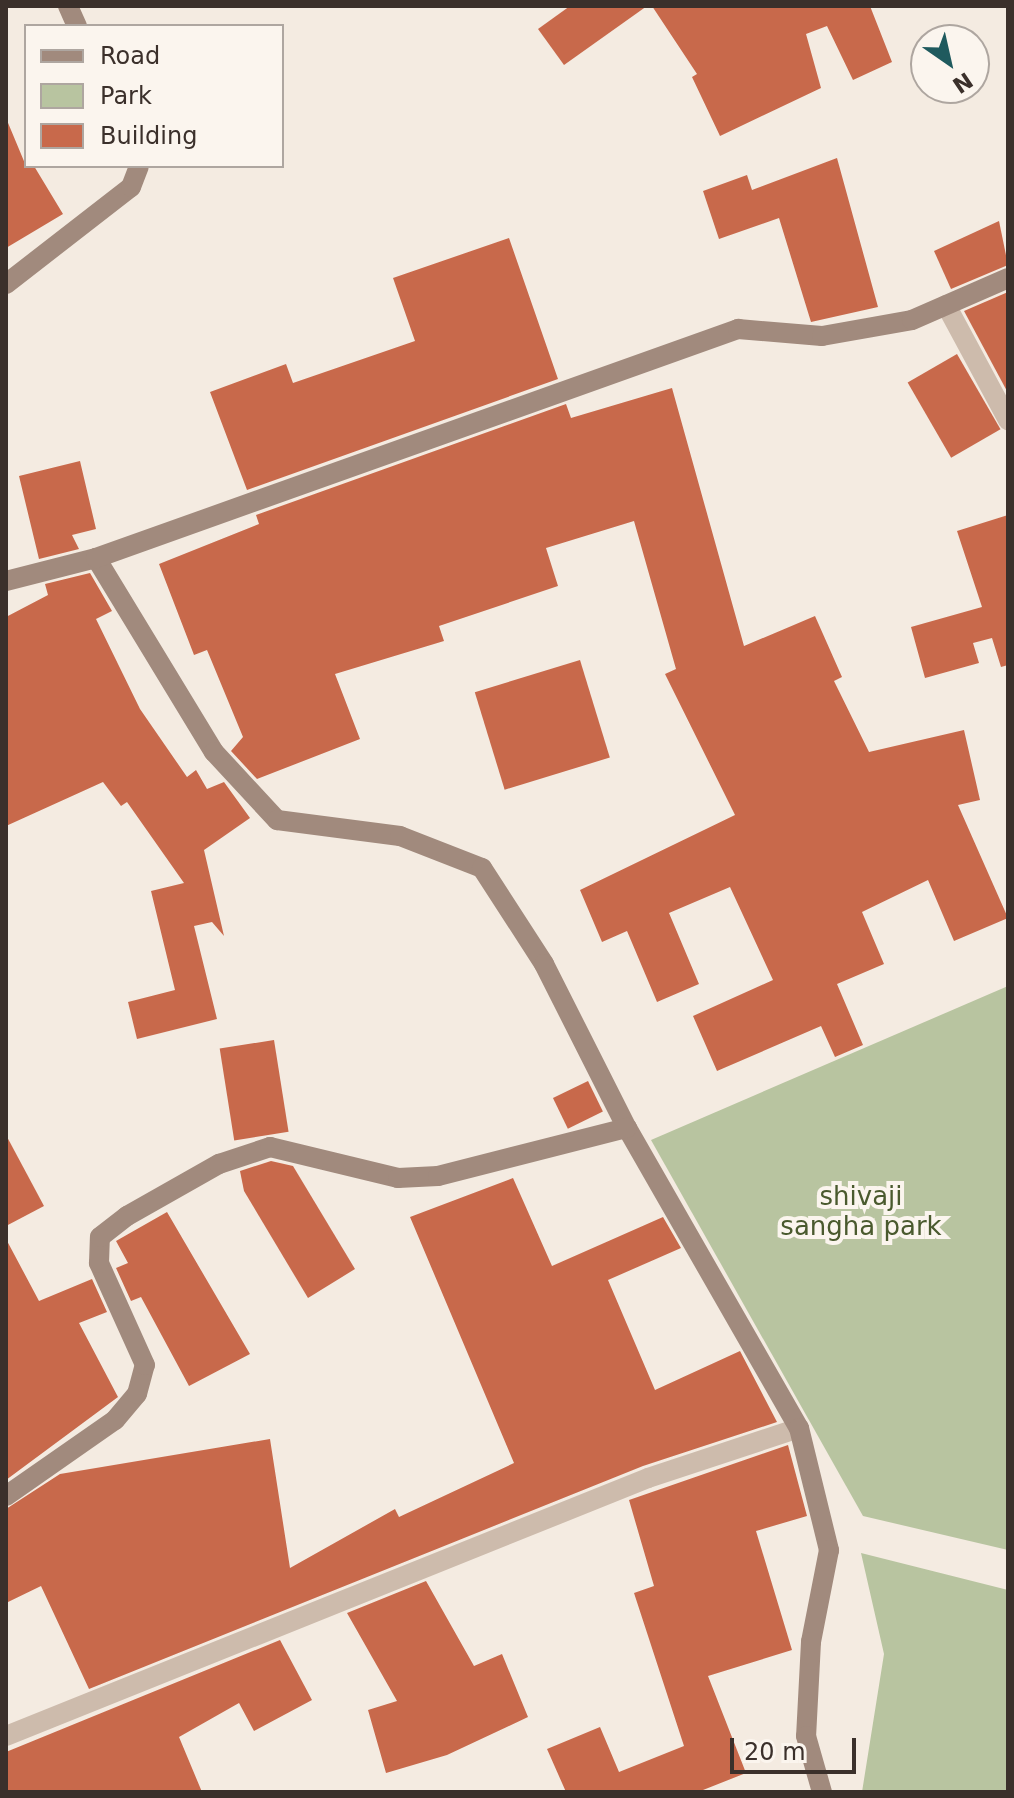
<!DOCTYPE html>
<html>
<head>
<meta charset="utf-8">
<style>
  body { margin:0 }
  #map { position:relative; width:1014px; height:1798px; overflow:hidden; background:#f4ebe1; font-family:"DejaVu Sans",sans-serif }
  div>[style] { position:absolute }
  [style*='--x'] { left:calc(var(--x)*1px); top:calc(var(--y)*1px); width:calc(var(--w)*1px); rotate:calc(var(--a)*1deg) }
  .green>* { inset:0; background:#b8c4a0 }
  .building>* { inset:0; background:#c8694b; transform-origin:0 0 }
  .street>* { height:20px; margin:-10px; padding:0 10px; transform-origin:10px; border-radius:10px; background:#cdbbac }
  .secondary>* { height:20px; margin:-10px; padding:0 10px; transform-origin:10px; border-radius:10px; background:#a18a7d }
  span { translate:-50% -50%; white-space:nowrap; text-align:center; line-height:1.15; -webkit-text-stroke:8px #fbf5ee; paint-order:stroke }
  .park-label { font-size:26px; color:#4a5a2e }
  .frame { position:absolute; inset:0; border:8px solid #3b302b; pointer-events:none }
  .legend { position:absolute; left:24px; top:24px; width:260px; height:144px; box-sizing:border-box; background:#fbf5ee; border:2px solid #aea6a0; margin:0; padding:10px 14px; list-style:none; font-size:24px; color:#3b302b }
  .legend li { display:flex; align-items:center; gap:16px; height:40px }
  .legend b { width:40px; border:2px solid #aea6a0 }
  .north { position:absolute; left:910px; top:24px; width:80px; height:80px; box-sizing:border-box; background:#fbf5ee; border:2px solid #aea6a0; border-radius:50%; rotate:146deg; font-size:22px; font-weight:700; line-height:32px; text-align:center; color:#3b302b }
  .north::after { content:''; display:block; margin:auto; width:28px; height:36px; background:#1f5a5e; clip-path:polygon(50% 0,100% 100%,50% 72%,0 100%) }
  .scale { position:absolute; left:730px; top:1738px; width:126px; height:36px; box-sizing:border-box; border:4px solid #3b302b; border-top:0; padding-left:10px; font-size:24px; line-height:28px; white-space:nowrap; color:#3b302b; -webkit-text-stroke:6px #fbf5ee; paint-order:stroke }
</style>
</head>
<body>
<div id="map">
  <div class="green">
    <div style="clip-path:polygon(1008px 986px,1008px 1550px,863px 1516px,651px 1140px)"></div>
    <div style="clip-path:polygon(861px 1553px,1008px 1590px,1008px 1792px,862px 1792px,884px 1654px)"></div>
  </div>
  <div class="building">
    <div style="clip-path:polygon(570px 6px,647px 6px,564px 65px,538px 29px)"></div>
    <div style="clip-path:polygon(652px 6px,870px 6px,892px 62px,853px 80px,827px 26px,806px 34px,821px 88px,720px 136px,692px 77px,697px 74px)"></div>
    <div style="clip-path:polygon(6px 118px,26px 166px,34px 166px,63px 214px,6px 248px)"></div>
    <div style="clip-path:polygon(837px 158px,878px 307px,811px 322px,779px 218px,719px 239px,703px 191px,747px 175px,752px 190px)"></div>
    <div style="clip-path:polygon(999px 221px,1008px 265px,951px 289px,934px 251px)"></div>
    <div style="clip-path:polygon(509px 238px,558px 379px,247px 490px,210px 392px,286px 364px,293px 383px,415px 341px,393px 278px)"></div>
    <div style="clip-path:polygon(1008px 292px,1008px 393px,964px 311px)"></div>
    <div style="left:957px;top:354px;width:87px;height:57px;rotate:60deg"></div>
    <div style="clip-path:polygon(672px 388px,744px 646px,815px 616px,842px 677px,834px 681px,869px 752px,964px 730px,980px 800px,958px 805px,1008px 918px,954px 941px,928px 880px,862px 912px,884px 964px,837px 984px,863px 1045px,835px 1057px,821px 1026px,717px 1071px,693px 1016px,773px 980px,730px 887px,669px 913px,699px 984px,657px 1002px,627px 931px,602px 942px,580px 890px,735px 815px,665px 674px,676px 669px,634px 521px,546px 548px,558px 586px,439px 626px,444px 641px,335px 674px,360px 739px,257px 779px,231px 751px,243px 737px,207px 650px,194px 655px,159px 564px,259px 524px,256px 515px,566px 404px,571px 418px)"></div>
    <div style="clip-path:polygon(80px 461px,96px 529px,72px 535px,79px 549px,39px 559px,19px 476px)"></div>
    <div style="clip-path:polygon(1008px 515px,1008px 665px,1001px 667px,992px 638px,973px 643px,979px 663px,925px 678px,911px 627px,982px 607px,957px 531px)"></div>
    <div style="clip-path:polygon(90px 573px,112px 611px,96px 619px,140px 709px,187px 777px,196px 770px,207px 789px,224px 782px,250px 818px,204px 850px,224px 936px,212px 922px,194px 926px,217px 1019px,137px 1039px,128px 1002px,175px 990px,151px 891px,184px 883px,127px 802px,121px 806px,103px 782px,6px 826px,6px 617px,48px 595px,45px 584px)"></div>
    <div style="left:580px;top:660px;width:102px;height:110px;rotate:73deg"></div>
    <div style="left:274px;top:1040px;width:93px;height:55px;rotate:81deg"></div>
    <div style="left:588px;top:1081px;width:34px;height:39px;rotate:64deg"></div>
    <div style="clip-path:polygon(6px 1135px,44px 1206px,6px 1226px)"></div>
    <div style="clip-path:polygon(271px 1161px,293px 1166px,355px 1269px,308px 1298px,244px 1191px,240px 1171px)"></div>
    <div style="clip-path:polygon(513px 1178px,552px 1266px,663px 1217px,681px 1248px,608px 1280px,655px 1390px,740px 1351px,777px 1422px,643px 1466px,89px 1689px,41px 1586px,6px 1603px,6px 1509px,60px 1474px,270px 1439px,290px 1568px,395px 1509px,399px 1517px,514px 1463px,410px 1217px)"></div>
    <div style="clip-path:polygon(167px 1212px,250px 1354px,189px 1386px,141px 1297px,131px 1301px,116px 1268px,128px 1263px,116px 1241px)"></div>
    <div style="clip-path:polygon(6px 1239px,39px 1301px,92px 1279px,107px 1312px,79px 1323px,118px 1397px,6px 1480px)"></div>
    <div style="clip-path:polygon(788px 1445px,807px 1516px,756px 1531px,792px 1650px,708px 1676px,746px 1773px,698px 1792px,566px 1792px,547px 1749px,600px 1727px,619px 1772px,684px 1746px,634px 1593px,654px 1586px,629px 1500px)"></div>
    <div style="clip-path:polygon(426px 1581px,474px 1666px,502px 1654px,528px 1717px,447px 1755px,386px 1773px,368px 1710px,397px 1701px,347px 1613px)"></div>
    <div style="clip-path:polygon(280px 1640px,312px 1700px,254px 1731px,239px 1703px,179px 1737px,202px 1792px,6px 1792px,6px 1752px)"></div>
  </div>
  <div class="street">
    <div style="--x:946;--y:305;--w:131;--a:61.7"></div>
    <div style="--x:6;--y:1736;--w:692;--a:-21.89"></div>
    <div style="--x:648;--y:1478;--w:159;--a:-18.3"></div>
  </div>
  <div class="secondary">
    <div style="--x:68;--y:6;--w:22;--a:66"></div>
    <div style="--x:6;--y:284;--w:158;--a:-37.8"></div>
    <div style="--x:131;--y:187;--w:22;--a:-69"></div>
    <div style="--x:96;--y:558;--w:227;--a:58.7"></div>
    <div style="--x:214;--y:752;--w:93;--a:47.2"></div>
    <div style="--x:277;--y:820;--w:124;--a:7.4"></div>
    <div style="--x:400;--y:836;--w:88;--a:21.3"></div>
    <div style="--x:482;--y:868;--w:114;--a:57.1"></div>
    <div style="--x:544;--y:964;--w:184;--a:63.2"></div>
    <div style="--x:627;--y:1128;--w:346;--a:60.2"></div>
    <div style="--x:799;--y:1428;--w:126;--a:76.2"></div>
    <div style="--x:829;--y:1550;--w:94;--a:101.1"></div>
    <div style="--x:811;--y:1642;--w:94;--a:93"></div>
    <div style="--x:806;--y:1736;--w:58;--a:74.1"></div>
    <div style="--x:6;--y:581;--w:93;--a:-14.3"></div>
    <div style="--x:96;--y:558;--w:682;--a:-19.63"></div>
    <div style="--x:738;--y:329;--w:84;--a:4.8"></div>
    <div style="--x:822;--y:336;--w:91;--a:-10.1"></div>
    <div style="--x:912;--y:320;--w:105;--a:-23.6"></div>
    <div style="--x:6;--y:1496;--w:133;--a:-34.9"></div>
    <div style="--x:115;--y:1420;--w:34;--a:-50"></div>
    <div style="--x:137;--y:1394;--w:30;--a:-75"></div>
    <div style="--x:145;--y:1365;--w:112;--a:-114.3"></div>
    <div style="--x:99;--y:1263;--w:26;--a:-88"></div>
    <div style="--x:100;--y:1237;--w:34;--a:-38"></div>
    <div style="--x:127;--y:1216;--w:106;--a:-29.5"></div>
    <div style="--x:219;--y:1164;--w:54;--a:-18.4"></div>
    <div style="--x:270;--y:1147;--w:132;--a:13.6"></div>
    <div style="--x:398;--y:1178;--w:40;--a:-2.9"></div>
    <div style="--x:438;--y:1176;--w:195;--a:-14.3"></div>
  </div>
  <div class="park-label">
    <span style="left:861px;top:1212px">shivaji<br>sangha park</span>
  </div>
  <div class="frame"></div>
  <ul class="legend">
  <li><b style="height:10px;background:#a18a7d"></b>Road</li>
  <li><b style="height:22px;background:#b8c4a0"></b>Park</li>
  <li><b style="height:22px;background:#c8694b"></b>Building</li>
  </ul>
  <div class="north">N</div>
  <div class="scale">20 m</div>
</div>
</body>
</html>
